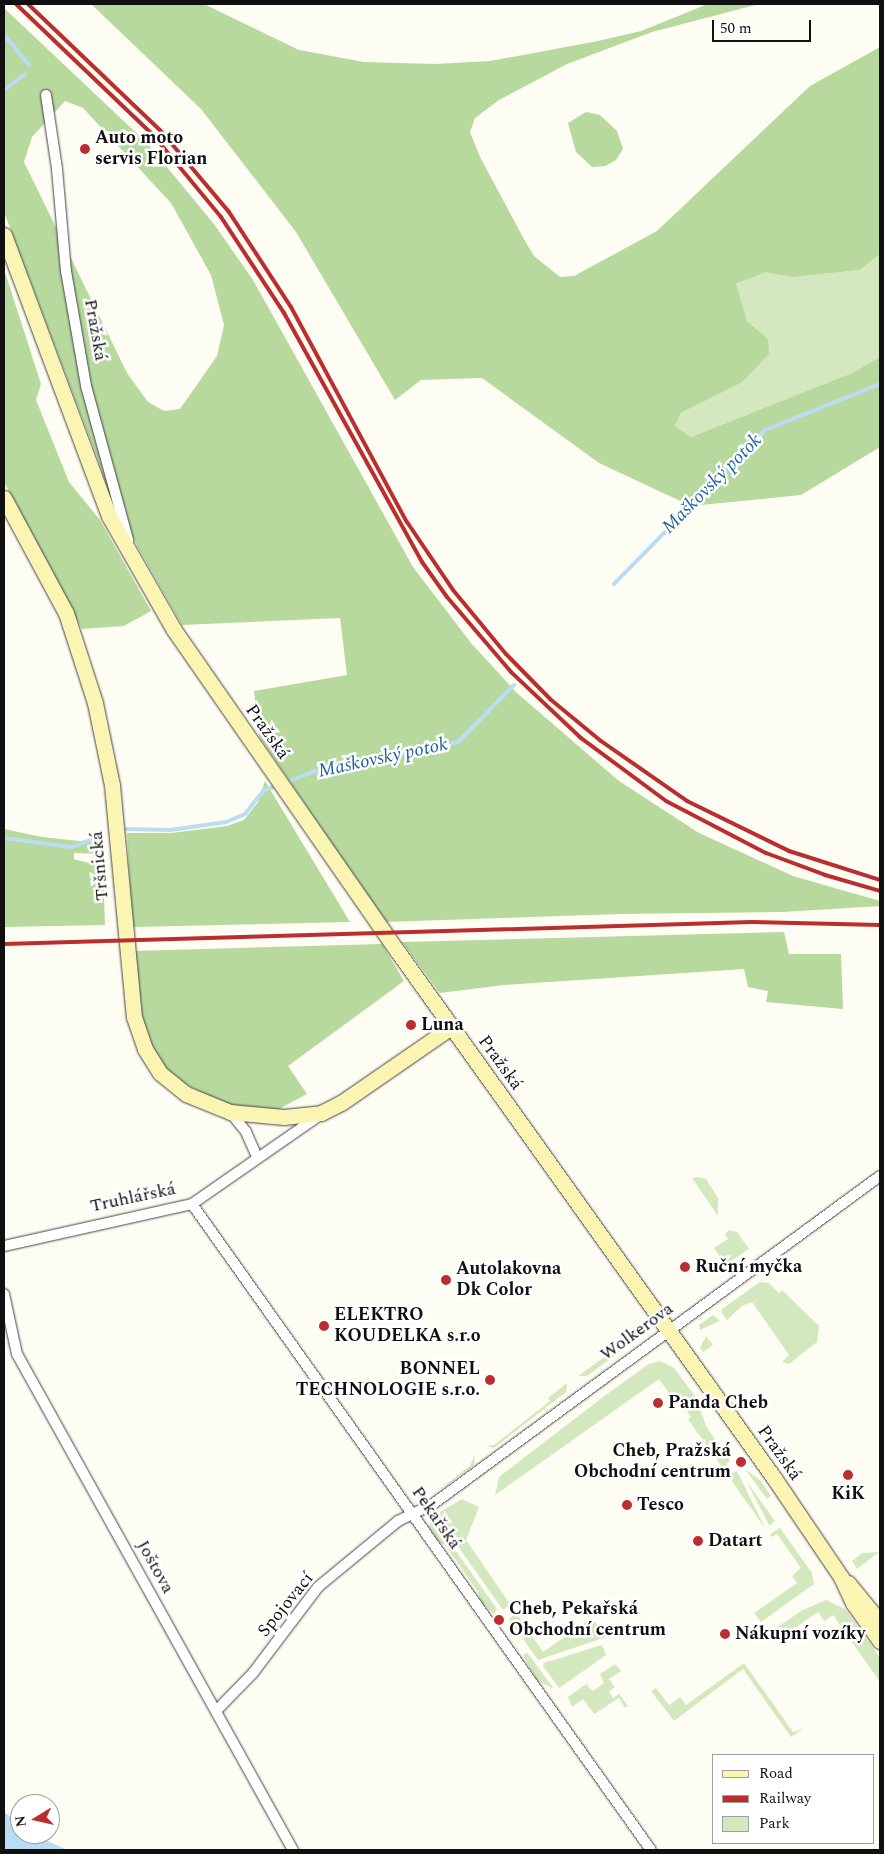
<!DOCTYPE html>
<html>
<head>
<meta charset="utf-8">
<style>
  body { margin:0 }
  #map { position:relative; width:884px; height:1854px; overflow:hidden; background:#fefdf4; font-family:Spectral,serif }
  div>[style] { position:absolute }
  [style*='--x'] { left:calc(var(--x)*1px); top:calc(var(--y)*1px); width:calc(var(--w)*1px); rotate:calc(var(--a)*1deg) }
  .green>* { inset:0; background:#d3e8be }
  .forest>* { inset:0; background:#b7d99e }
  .water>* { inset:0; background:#bbddf4 }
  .stream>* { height:4px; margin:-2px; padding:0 2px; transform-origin:2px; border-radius:2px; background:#bbddf4 }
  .roads { filter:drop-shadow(0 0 1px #434343) drop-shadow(0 0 1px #434343) }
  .street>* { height:10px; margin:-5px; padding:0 5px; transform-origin:5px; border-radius:5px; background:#fff }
  .secondary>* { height:15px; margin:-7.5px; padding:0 7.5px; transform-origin:7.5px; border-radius:7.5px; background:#fbf5b3 }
  .rail>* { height:4px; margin:-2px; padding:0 2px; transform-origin:2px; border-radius:2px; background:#bb2e30 }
  .dots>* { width:14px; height:14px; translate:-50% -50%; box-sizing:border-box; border:2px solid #fff; border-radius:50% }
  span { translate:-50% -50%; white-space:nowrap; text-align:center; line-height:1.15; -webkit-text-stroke:5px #fff; paint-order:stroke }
  .poi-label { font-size:18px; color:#101010; font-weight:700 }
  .left { translate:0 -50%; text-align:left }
  .right { translate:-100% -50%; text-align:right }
  .street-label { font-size:18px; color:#101010 }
  .water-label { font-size:19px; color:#1e639e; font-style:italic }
  .frame { position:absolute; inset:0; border:5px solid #101010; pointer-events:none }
  .legend { position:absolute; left:712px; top:1754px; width:162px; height:90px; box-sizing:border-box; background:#fff; border:1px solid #9f9f9f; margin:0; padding:6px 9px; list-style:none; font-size:15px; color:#101010 }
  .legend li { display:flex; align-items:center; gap:10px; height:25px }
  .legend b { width:25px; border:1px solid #9f9f9f }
  .north { position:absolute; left:10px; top:1794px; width:50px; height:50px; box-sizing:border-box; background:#fff; border:1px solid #9f9f9f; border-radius:50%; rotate:261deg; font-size:14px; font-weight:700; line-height:20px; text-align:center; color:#101010 }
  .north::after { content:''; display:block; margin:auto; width:18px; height:22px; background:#bb2e30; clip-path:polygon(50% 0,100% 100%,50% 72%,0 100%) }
  .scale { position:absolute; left:712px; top:20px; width:99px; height:22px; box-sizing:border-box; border:2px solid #101010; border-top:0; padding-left:6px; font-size:15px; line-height:18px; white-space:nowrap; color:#101010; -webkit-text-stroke:4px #fff; paint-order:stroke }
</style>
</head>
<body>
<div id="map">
  <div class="green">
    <div style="clip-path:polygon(880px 254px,880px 357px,852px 373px,691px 437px,675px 426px,681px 413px,741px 383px,768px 339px,747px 321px,735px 285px,765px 271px,794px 277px,860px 270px)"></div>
    <div style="clip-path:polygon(698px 1177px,706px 1179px,718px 1198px,718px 1216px,692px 1178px)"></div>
    <div style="clip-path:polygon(729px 1230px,737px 1232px,749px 1249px,725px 1265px,714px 1248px,728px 1239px,725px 1234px)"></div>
    <div style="clip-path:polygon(760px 1282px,769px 1283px,779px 1293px,782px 1290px,819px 1326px,817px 1342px,789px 1364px,782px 1362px,789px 1355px,752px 1302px,742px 1306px,727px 1320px,722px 1313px,722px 1309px)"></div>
    <div style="clip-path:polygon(713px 1315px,720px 1321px,700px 1330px,699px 1325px)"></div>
    <div style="clip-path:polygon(640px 1324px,636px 1340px,587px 1376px,578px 1376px,632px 1337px)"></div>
    <div style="clip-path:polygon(706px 1336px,713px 1345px,703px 1352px,700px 1348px)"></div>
    <div style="clip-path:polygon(660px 1361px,674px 1368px,695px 1396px,707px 1428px,730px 1461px,726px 1464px,733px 1473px,737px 1471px,765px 1528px,688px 1419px,691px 1417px,680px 1401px,676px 1403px,659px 1379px,495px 1495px,499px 1477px,607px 1394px,649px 1364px)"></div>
    <div style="clip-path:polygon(567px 1383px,566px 1392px,494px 1448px,486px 1446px,494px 1445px,550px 1401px,548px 1398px)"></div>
    <div style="clip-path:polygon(475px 1454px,474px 1465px,430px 1497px,470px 1466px)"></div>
    <div style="clip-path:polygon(745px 1469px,761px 1481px,771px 1496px,767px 1499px)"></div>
    <div style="clip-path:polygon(747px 1482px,775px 1521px,769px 1526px,769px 1525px)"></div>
    <div style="clip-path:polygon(462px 1499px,479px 1507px,466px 1540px,543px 1652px,592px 1618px,606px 1637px,538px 1660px,509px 1619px,513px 1616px,507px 1607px,503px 1610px,438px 1518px,440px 1512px)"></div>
    <div style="clip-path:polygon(431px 1516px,497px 1609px,494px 1614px,480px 1601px,478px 1592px,445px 1545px,436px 1541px,429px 1531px)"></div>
    <div style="clip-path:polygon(780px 1528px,812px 1573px,814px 1584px,761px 1622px,754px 1613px,797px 1583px,792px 1576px,801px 1568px,777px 1534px,772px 1537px,770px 1534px)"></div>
    <div style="clip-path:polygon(879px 1552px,857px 1569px,852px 1561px,862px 1553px)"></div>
    <div style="clip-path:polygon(826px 1600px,845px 1609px,880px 1658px,880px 1682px,833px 1615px,824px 1621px,818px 1612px,775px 1642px,769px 1633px,801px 1611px)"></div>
    <div style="clip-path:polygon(602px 1645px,606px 1655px,559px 1688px,543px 1666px,544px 1663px)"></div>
    <div style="clip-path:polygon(527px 1653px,529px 1655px,554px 1689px,537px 1681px,523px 1655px)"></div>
    <div style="clip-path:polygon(744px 1663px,793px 1732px,803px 1729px,791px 1737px,743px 1669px,674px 1721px,651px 1691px,656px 1688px,669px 1705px,680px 1697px,686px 1705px)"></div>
    <div style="clip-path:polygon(615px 1664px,621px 1671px,609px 1679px,615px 1687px,609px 1692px,613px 1698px,619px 1694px,628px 1706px,625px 1708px,619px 1698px,594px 1714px,583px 1699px,572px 1707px,568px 1697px,586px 1684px,593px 1691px,604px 1683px,600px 1674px)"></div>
  </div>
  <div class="forest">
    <div style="clip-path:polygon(91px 4px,204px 4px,299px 50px,364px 62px,435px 64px,490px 61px,598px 41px,641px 31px,708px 4px,759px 4px,652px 32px,567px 64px,499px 100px,475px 118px,470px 132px,480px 157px,525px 241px,534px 256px,560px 277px,574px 276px,657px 231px,810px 86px,880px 47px,880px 254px,860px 270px,794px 277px,765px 272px,736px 284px,747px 321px,768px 339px,769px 354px,741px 383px,681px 413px,675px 426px,691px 437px,852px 373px,880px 357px,880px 447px,801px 495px,691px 506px,599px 463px,482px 378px,421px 380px,395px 400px,296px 232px,201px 109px)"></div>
    <div style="clip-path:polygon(evenodd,4px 8px,147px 143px,214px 224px,253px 280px,413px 567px,471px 643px,517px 693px,619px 781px,699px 833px,793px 876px,880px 901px,880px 906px,783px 912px,621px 914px,385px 922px,259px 736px,254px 691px,347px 675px,340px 618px,182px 625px,118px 512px,4px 212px,4px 8px,65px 101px,83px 108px,171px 203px,211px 275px,224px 325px,217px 356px,180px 409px,164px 411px,148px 402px,127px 373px,24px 162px,32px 137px,65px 101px)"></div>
    <div style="clip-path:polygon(586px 112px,600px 115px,617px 131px,623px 149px,616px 160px,605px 166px,592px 167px,576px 152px,568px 123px)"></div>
    <div style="clip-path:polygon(4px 269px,41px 384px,36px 400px,69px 482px,100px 520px,151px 611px,124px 626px,82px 629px,4px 482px)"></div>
    <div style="clip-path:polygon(265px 781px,350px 922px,132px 927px,127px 833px,171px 833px,227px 826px,244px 820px,258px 802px)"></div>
    <div style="clip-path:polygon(4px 829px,42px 837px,98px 843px,99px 854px,74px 853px,74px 859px,103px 867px,105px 925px,4px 927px)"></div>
    <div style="clip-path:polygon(784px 932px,789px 954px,841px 954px,843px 1009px,766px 1002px,768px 991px,748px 987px,744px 969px,504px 985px,440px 993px,402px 942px)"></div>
    <div style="clip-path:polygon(382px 944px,404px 981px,288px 1066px,307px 1094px,273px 1112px,229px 1104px,207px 1095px,173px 1078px,153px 1051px,138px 1006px,134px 951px)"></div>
  </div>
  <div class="water">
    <div style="clip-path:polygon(4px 1812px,20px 1824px,20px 1834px,33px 1834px,67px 1850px,4px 1850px)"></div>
  </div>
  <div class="stream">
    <div style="--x:4;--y:35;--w:39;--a:50"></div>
    <div style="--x:4;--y:90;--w:26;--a:-37"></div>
    <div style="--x:614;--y:584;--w:216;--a:-45.6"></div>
    <div style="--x:765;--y:430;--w:124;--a:-21.8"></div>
    <div style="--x:289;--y:781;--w:25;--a:-21"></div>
    <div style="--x:312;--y:772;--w:149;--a:-11.6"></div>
    <div style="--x:458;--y:742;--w:80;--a:-45.5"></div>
    <div style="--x:126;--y:829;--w:44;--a:1.3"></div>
    <div style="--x:170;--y:830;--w:57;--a:-8.1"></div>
    <div style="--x:226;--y:822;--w:21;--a:-23"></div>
    <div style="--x:245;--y:814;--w:29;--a:-52"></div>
    <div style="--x:263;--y:791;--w:11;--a:-22"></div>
    <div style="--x:4;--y:838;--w:69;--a:7.5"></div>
    <div style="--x:72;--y:847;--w:22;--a:-21"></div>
  </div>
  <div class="roads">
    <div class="street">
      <div style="--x:46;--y:95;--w:75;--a:81.5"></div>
      <div style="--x:57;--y:169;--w:102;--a:85"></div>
      <div style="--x:66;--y:271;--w:117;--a:80.1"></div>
      <div style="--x:86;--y:386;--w:160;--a:74.7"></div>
      <div style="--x:230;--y:1112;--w:26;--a:51"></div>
      <div style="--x:246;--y:1132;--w:27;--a:66"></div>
      <div style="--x:192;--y:1204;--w:792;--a:54.61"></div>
      <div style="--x:4;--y:1246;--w:193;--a:-12.6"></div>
      <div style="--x:192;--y:1204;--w:156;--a:-34.8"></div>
      <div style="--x:4;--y:1294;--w:61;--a:77.8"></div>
      <div style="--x:17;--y:1354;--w:568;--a:60.91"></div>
      <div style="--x:217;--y:1710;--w:52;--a:-45.8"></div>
      <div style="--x:253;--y:1673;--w:108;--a:-52.9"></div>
      <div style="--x:318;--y:1587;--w:104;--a:-39.5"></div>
      <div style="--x:398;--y:1521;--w:39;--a:-26"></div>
      <div style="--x:433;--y:1504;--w:554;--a:-36.27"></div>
    </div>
    <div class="secondary">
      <div style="--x:4;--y:235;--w:300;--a:69.5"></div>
      <div style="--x:109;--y:516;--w:131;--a:60.3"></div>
      <div style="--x:174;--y:630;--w:392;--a:55.2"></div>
      <div style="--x:398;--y:952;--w:647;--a:54.44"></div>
      <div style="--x:774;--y:1478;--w:120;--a:55.9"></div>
      <div style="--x:841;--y:1577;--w:29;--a:65"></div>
      <div style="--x:853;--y:1603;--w:47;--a:54.6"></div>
      <div style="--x:4;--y:498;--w:131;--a:61.7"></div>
      <div style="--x:66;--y:613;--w:95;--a:72.1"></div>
      <div style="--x:95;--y:703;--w:84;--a:78.3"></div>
      <div style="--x:112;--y:785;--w:233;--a:84.6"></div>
      <div style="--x:134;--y:1017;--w:34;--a:71"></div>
      <div style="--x:145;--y:1049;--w:28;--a:58"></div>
      <div style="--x:160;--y:1073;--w:33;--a:39"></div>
      <div style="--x:186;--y:1094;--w:48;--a:22.2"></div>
      <div style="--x:230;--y:1112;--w:54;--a:5.3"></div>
      <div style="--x:284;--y:1117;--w:37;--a:-6"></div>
      <div style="--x:321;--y:1113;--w:22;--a:-27"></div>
      <div style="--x:341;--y:1103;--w:134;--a:-34.6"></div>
      <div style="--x:848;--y:1583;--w:50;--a:50.6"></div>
    </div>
  </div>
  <div class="rail">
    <div style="--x:16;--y:4;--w:191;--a:43.7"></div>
    <div style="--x:154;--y:136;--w:105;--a:50.4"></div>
    <div style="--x:221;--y:217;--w:115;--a:56.7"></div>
    <div style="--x:284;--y:313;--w:285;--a:61"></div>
    <div style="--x:422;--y:562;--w:43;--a:54.5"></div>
    <div style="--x:447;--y:597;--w:99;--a:49.5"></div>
    <div style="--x:511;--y:672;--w:96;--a:43.3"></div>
    <div style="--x:581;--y:738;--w:106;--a:36.5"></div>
    <div style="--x:666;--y:801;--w:113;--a:27.5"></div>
    <div style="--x:766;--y:853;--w:63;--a:20.4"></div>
    <div style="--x:825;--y:875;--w:57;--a:16.2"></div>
    <div style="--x:28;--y:4;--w:182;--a:43.7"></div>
    <div style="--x:160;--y:130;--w:107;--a:49.9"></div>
    <div style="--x:229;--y:212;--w:113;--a:56.9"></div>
    <div style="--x:291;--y:307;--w:244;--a:61.7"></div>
    <div style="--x:407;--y:522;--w:82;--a:55.9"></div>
    <div style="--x:453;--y:590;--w:83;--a:50.4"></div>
    <div style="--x:506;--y:654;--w:63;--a:45.6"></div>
    <div style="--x:550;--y:699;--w:66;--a:39.5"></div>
    <div style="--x:601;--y:741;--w:105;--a:34.9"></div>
    <div style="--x:687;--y:801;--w:114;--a:26.1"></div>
    <div style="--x:789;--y:851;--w:96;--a:17.7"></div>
    <div style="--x:4;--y:944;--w:748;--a:-1.68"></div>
    <div style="--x:752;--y:922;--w:128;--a:1.3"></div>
  </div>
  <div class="dots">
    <div style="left:85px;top:149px;background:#bb2e30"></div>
    <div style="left:411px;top:1025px;background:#bb2e30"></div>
    <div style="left:685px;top:1267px;background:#bb2e30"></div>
    <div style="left:446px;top:1280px;background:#bb2e30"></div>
    <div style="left:324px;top:1326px;background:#bb2e30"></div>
    <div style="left:490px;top:1380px;background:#bb2e30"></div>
    <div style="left:658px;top:1403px;background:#bb2e30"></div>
    <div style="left:741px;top:1462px;background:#bb2e30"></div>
    <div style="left:848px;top:1475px;background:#bb2e30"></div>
    <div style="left:627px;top:1505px;background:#bb2e30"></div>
    <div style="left:698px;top:1541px;background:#bb2e30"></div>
    <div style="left:499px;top:1620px;background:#bb2e30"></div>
    <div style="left:725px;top:1634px;background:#bb2e30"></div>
  </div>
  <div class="poi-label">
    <span class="left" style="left:95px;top:149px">Auto moto<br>servis Florian</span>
    <span class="left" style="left:421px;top:1025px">Luna</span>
    <span class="left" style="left:695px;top:1267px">Ruční myčka</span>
    <span class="left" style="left:456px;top:1280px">Autolakovna<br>Dk Color</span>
    <span class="left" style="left:334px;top:1326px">ELEKTRO<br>KOUDELKA s.r.o</span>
    <span class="right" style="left:480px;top:1380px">BONNEL<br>TECHNOLOGIE s.r.o.</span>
    <span class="left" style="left:668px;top:1403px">Panda Cheb</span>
    <span class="right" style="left:731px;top:1462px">Cheb, Pražská<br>Obchodní centrum</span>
    <span style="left:848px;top:1494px">KiK</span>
    <span class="left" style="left:637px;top:1505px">Tesco</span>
    <span class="left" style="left:708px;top:1541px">Datart</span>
    <span class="left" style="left:509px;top:1620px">Cheb, Pekařská<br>Obchodní centrum</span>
    <span class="left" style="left:735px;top:1634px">Nákupní vozíky</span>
  </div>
  <div class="street-label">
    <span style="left:95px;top:330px;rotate:80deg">Pražská</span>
    <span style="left:267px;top:732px;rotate:55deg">Pražská</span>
    <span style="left:100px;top:866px;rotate:-95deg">Tršnická</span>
    <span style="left:500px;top:1063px;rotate:54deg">Pražská</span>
    <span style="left:133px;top:1198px;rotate:-12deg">Truhlářská</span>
    <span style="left:637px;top:1332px;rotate:-36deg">Wolkerova</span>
    <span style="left:779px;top:1453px;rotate:55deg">Pražská</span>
    <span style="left:436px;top:1518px;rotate:55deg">Pekařská</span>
    <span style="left:155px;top:1567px;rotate:61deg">Joštova</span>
    <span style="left:286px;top:1605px;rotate:-51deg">Spojovací</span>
  </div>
  <div class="water-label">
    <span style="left:712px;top:484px;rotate:-45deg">Maškovský potok</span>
    <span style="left:383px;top:758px;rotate:-12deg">Maškovský potok</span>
  </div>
  <div class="frame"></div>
  <ul class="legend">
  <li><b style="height:6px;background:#fbf5b3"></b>Road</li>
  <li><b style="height:6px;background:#bb2e30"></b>Railway</li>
  <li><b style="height:14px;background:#d3e8be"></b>Park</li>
  </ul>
  <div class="north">N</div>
  <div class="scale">50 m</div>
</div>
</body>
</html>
